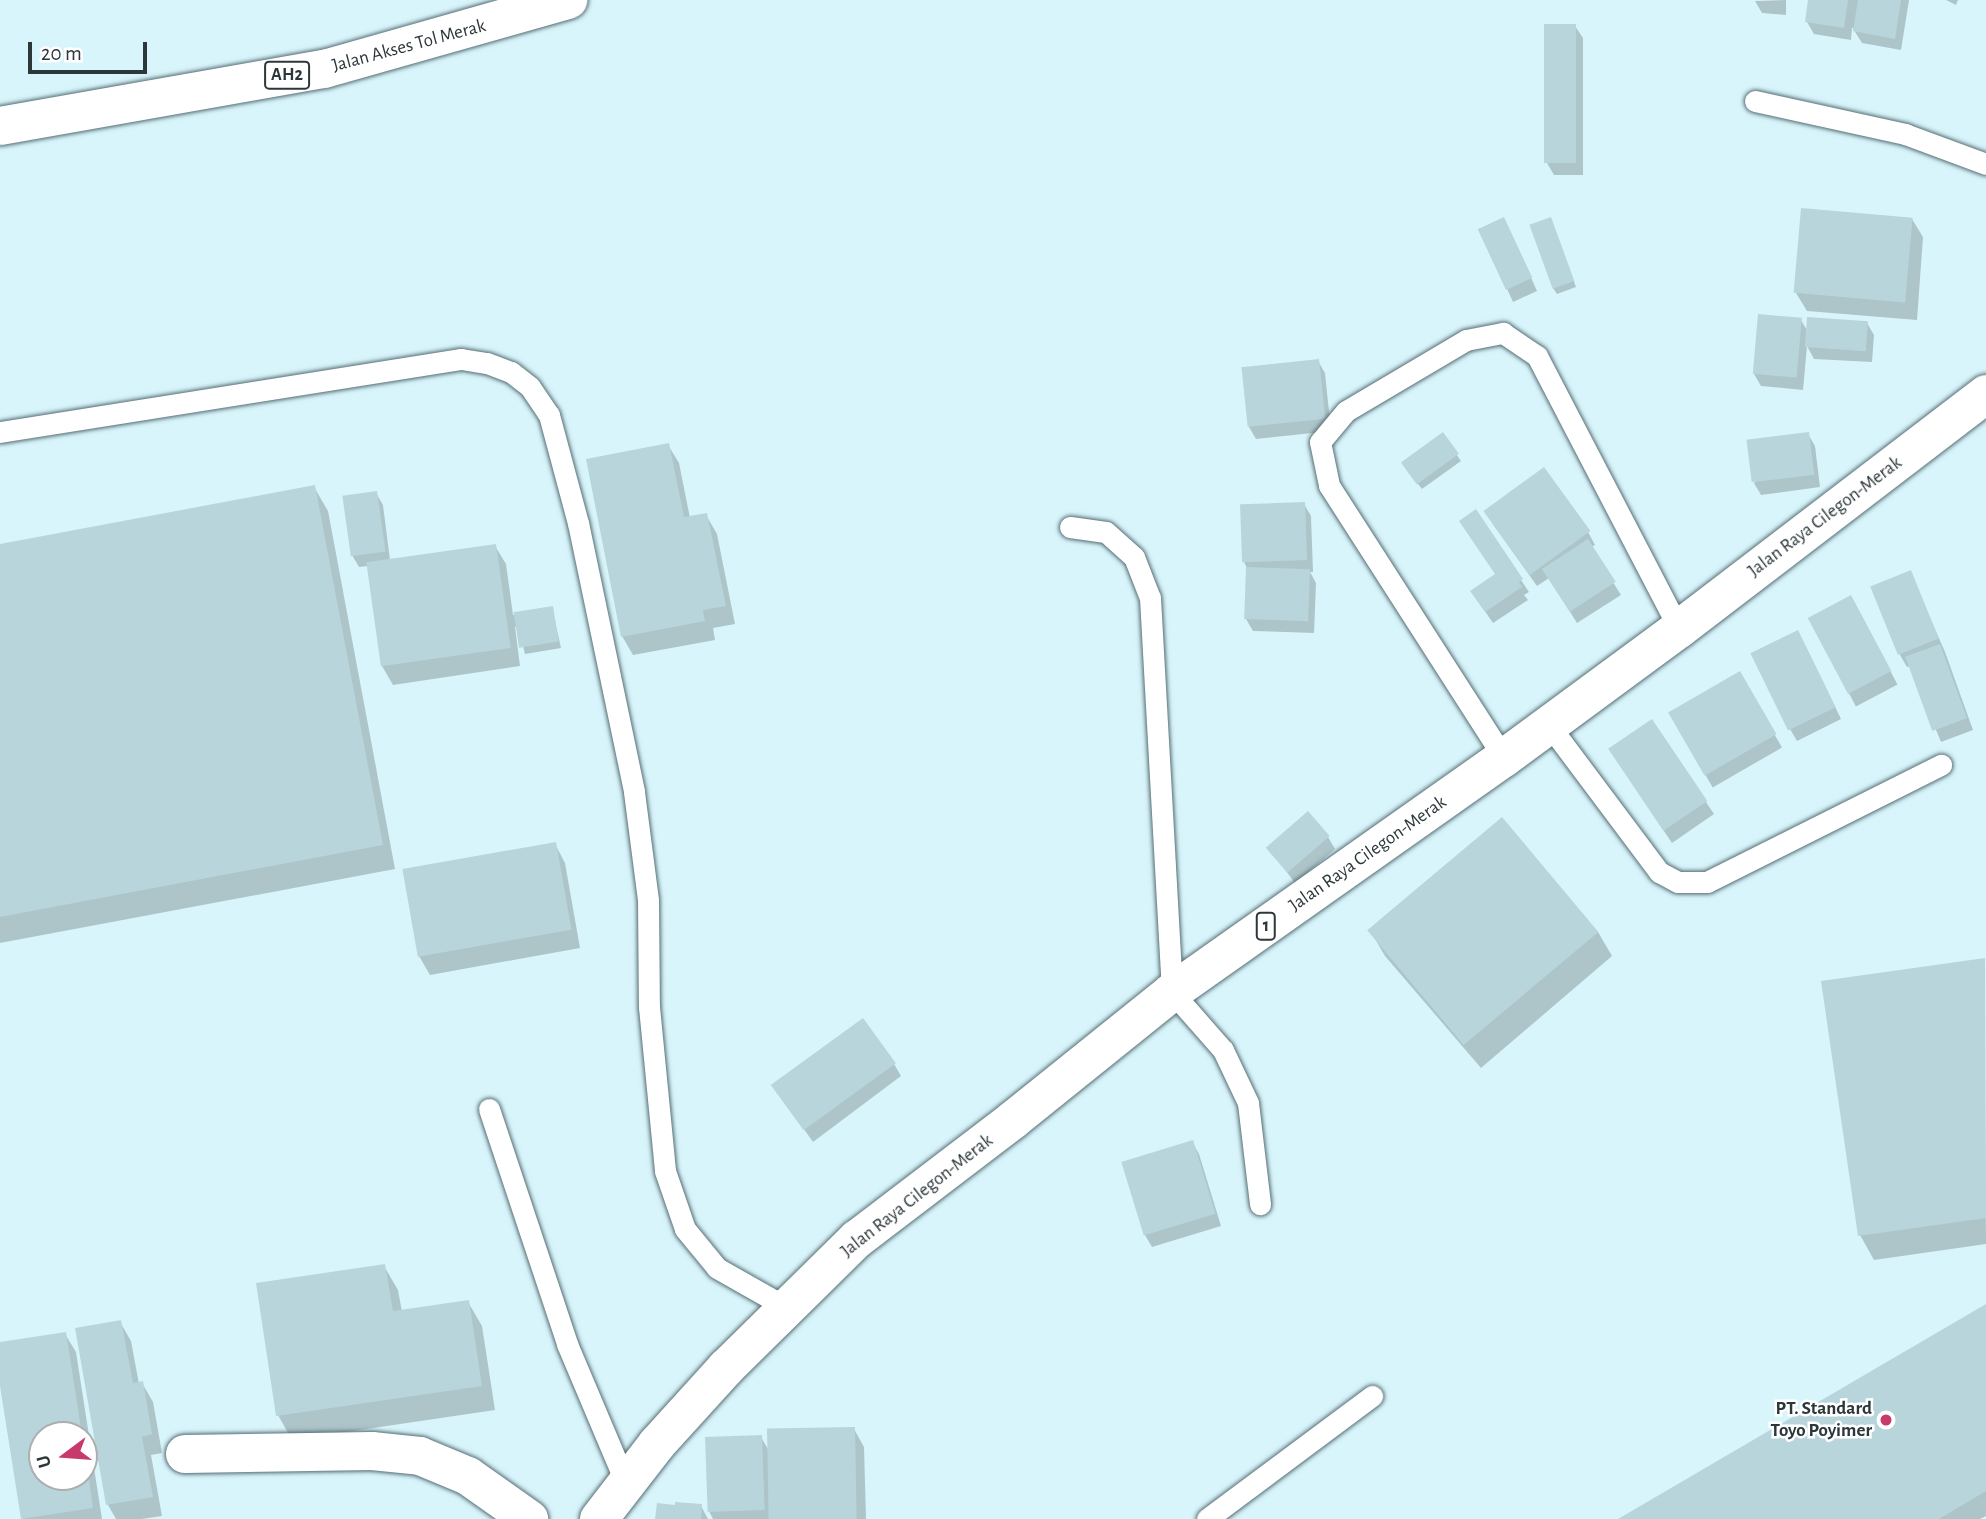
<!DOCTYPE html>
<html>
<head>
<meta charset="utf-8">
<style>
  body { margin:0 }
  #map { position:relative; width:1986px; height:1519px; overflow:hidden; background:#d9f5fc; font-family:"Alegreya Sans",sans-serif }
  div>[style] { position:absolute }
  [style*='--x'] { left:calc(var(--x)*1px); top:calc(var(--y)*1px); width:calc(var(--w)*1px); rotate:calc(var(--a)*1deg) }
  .shadow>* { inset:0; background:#0003; transform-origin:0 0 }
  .building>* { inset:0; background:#b9d5dc; transform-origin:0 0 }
  .roads { filter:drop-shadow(0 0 2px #556e74) drop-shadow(0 0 2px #556e74) }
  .lane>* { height:21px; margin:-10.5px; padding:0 10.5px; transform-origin:10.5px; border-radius:10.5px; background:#fff }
  .street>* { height:38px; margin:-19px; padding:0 19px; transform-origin:19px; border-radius:19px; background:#fff }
  .highway>* { height:38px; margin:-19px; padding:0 19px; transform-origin:19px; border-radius:19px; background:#fff }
  .dots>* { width:19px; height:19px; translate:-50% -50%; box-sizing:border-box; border:4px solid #fff; border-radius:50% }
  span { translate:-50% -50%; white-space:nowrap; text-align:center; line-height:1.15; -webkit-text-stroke:5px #fff; paint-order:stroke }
  .shield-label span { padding:2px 5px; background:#fff; border:2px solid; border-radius:5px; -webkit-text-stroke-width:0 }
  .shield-label { font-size:18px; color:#2c373a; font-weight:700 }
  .street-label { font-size:19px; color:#2c373a }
  .poi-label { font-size:19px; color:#2c373a; font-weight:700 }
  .right { translate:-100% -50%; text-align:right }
  .north { position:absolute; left:28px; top:1421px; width:70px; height:70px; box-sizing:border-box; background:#fff; border:2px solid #abafb0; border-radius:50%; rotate:254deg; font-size:19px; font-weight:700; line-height:28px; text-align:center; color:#2c373a }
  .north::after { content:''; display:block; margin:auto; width:24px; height:32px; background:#c73a6c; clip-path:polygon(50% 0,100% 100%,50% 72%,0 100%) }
  .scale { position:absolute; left:28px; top:42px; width:119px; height:32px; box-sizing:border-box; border:4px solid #2c373a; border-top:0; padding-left:9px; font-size:21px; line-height:24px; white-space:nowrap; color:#2c373a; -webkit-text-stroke:5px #fff; paint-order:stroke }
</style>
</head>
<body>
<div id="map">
  <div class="shadow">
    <div style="clip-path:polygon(1786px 0,1786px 15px,1762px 13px,1755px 1px)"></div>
    <div style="clip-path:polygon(1810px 0,1909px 0,1901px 50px,1862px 43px,1852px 27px,1851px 40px,1814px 34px,1807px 22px)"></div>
    <div style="clip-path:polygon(1946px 0,1958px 0,1956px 5px)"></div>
    <div style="clip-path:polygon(1575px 26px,1583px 38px,1583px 175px,1554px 175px,1547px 163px)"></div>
    <div style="clip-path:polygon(1912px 219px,1923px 237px,1917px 320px,1807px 311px,1796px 293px)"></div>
    <div style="clip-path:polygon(1553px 224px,1576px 287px,1557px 294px,1553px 288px)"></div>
    <div style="clip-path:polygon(1480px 229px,1510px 231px,1537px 291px,1513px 302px)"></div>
    <div style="clip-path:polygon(1801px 320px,1808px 332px,1867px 323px,1874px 335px,1872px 362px,1814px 359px,1807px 346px,1803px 390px,1761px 386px,1754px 374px)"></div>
    <div style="clip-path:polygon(1318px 361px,1325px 373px,1331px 431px,1256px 439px,1249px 427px)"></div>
    <div style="clip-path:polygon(1442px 434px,1461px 461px,1422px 489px,1406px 469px)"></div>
    <div style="clip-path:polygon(1808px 434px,1815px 446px,1820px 487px,1761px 495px,1754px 483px)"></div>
    <div style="clip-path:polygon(668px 445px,679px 463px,690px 518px,706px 515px,717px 534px,735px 624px,713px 628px,715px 640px,633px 655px,622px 636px)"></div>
    <div style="clip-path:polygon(1543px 470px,1588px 532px,1595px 545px,1591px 547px,1621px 595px,1577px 623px,1549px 578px,1537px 586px,1492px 523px)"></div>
    <div style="clip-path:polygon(314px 487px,328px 511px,395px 869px,0 943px,0 546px)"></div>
    <div style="clip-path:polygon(376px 493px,383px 505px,390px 560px,495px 546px,506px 564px,513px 615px,552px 608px,561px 648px,525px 654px,518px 627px,515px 627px,520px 666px,393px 685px,382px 666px,368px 566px,359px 567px,352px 555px)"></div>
    <div style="clip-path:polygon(1304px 504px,1311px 516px,1313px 572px,1310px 572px,1316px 583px,1314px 633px,1253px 631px,1246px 619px,1247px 568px,1244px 562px)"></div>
    <div style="clip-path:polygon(1475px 512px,1529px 592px,1524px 595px,1528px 600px,1493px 623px,1480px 604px,1497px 576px)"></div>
    <div style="clip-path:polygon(1910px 572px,1945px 652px,1973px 730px,1941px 742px,1910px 666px,1907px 667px,1900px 655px)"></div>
    <div style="left:1851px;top:597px;width:99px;height:47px;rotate:62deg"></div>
    <div style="clip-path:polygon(1805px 645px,1841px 719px,1797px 741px,1790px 729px)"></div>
    <div style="left:1739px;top:673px;width:86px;height:80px;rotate:60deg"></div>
    <div style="clip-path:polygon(1652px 721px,1714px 814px,1672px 843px,1618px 762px)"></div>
    <div style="clip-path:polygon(1328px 837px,1335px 849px,1295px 883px,1268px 847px)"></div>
    <div style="clip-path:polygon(555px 844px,565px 863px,580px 948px,430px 975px,419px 956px)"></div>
    <div style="clip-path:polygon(1371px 932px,1598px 932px,1612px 956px,1481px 1068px,1385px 956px)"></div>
    <div style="clip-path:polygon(1984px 960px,1986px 1244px,1874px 1260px,1860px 1235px)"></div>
    <div style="clip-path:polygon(894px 1064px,901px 1076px,813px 1142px,774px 1087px)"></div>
    <div style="clip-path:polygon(1192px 1142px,1199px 1154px,1221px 1226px,1152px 1247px,1145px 1235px,1123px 1162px)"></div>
    <div style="clip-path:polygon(384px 1266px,398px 1290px,402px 1312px,468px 1302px,482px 1326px,495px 1410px,292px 1440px,278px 1415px)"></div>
    <div style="clip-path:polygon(1986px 1307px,1986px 1516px,1980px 1519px,1622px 1519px)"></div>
    <div style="clip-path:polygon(120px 1322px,131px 1341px,139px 1384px,142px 1383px,153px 1402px,162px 1453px,151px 1455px,162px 1516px,142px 1519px,116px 1519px,108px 1505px)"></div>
    <div style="clip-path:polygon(evenodd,65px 1334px,76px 1352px,102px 1519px,23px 1519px,0 1375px,0 1344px,65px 1334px,42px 1435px,84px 1435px,84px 1477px,42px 1477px,42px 1435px)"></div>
    <div style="clip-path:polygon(854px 1429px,864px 1447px,866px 1519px,713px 1519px,709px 1511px,761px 1437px,769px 1451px)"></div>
    <div style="clip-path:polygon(701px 1506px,708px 1519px,657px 1519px)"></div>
  </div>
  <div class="building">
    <div style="clip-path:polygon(1808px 0,1848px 0,1844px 28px,1805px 22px)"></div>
    <div style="clip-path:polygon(1858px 0,1901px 0,1895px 39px,1853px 31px)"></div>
    <div style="left:1544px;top:24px;width:32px;height:139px"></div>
    <div style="left:1801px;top:208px;width:112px;height:85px;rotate:5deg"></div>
    <div style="left:1504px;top:217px;width:67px;height:29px;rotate:65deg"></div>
    <div style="left:1551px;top:217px;width:68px;height:23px;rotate:70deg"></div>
    <div style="left:1758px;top:314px;width:44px;height:60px;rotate:5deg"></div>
    <div style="left:1807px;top:317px;width:61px;height:30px;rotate:4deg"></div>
    <div style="left:1319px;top:359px;width:60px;height:78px;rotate:84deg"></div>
    <div style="left:1443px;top:432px;width:27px;height:52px;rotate:54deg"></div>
    <div style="left:1809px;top:432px;width:43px;height:63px;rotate:83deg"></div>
    <div style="clip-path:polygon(669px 443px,684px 517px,707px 513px,726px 606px,703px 610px,705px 621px,621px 637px,586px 459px)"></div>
    <div style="left:1544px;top:467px;width:79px;height:75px;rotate:54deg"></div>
    <div style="clip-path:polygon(315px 485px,383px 845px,0 917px,0 544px)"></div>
    <div style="left:377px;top:491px;width:61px;height:35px;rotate:82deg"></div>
    <div style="left:1305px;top:502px;width:58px;height:65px;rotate:88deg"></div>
    <div style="clip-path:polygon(1476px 509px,1523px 579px,1519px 582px,1522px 587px,1485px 612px,1470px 591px,1495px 574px,1459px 521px)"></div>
    <div style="left:1588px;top:539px;width:51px;height:55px;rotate:57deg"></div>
    <div style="left:496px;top:544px;width:105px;height:131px;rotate:82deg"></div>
    <div style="left:1246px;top:567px;width:64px;height:52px;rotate:2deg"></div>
    <div style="left:1911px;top:570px;width:74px;height:44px;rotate:68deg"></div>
    <div style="left:1851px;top:595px;width:86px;height:49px;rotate:62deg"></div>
    <div style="left:553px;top:606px;width:36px;height:40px;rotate:81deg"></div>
    <div style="left:1798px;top:630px;width:86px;height:53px;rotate:64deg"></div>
    <div style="left:1940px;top:644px;width:79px;height:37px;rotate:70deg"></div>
    <div style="left:1740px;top:671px;width:73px;height:83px;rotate:60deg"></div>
    <div style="left:1652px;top:719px;width:99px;height:53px;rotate:56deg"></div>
    <div style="left:1308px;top:811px;width:33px;height:56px;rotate:49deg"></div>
    <div style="left:1502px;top:817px;width:150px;height:176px;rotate:50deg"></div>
    <div style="left:556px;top:842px;width:89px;height:156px;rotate:80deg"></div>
    <div style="clip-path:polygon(1985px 958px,1986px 1218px,1858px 1236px,1821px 981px)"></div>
    <div style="left:863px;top:1018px;width:56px;height:114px;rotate:54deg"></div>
    <div style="left:1193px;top:1140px;width:77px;height:75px;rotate:73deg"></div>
    <div style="clip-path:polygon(385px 1264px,393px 1311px,469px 1300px,482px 1386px,276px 1416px,256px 1283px)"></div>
    <div style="clip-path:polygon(1986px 1304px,1986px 1491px,1939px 1519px,1618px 1519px)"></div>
    <div style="clip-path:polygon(121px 1320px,133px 1383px,143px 1381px,152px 1434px,142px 1437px,153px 1497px,106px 1505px,75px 1328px)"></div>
    <div style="clip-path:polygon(66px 1332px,82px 1435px,42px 1435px,42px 1477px,84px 1477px,86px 1458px,93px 1508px,21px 1519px,0 1386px,0 1342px)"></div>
    <div style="left:855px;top:1427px;width:92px;height:88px;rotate:89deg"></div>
    <div style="left:762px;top:1435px;width:75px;height:57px;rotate:88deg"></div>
    <div style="clip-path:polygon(675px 1502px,702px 1504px,701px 1519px,655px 1519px,657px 1503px,675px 1505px)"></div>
  </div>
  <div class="roads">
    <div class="lane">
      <div style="--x:1755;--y:101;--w:154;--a:12.4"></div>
      <div style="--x:1905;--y:134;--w:86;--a:20.3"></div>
      <div style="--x:0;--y:432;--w:467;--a:-9"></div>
      <div style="--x:461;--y:359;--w:26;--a:9"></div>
      <div style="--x:487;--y:363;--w:26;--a:21"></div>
      <div style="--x:511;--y:372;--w:24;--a:38"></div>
      <div style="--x:530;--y:387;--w:34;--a:56"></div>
      <div style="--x:549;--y:415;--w:112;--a:75"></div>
      <div style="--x:578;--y:523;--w:275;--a:78.2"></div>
      <div style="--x:634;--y:792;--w:109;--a:82.6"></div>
      <div style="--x:648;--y:900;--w:107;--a:89.5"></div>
      <div style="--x:649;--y:1007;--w:165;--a:84.4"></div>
      <div style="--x:665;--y:1171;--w:61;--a:71"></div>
      <div style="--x:685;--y:1229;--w:50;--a:50.6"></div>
      <div style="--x:717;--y:1268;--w:79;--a:29.5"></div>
      <div style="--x:1070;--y:527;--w:36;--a:8"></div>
      <div style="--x:1106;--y:532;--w:38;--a:42"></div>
      <div style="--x:1134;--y:557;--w:44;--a:68.7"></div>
      <div style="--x:1150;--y:598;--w:395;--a:86.8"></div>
      <div style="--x:1172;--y:992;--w:77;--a:48.7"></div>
      <div style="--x:1223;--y:1050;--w:59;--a:64.7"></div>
      <div style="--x:1248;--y:1103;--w:102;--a:83.2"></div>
      <div style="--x:1549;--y:725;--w:184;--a:53.2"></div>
      <div style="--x:1659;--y:872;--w:21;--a:28"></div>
      <div style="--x:1678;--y:882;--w:29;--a:0"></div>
      <div style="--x:1707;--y:882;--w:262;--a:-26.6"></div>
      <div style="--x:1504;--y:758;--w:324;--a:-122.7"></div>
      <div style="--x:1329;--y:485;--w:44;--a:-101.8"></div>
      <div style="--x:1320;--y:442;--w:40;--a:-50"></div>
      <div style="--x:1346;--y:411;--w:139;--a:-30.6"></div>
      <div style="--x:1466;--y:340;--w:38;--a:-11"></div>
      <div style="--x:1503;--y:333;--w:41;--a:34.1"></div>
      <div style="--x:1537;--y:356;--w:308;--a:62.5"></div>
      <div style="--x:489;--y:1109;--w:248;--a:71.6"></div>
      <div style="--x:567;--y:1344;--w:152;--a:67.1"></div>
      <div style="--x:1207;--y:1519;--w:206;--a:-36.7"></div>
    </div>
    <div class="street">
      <div style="--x:185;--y:1454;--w:187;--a:-0.9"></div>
      <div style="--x:372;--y:1451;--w:48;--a:5.9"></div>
      <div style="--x:420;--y:1456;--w:52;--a:22.6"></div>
      <div style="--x:468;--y:1476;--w:75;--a:35.2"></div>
    </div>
    <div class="highway">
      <div style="--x:0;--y:126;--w:329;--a:-10"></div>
      <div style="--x:324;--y:69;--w:254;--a:-15.8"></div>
      <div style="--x:599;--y:1519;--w:95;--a:-52.3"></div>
      <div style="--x:657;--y:1444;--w:103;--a:-47.8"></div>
      <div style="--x:726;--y:1368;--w:184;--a:-44.6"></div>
      <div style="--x:857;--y:1239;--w:196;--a:-37.3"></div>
      <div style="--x:1013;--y:1120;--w:204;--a:-38.8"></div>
      <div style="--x:1172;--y:992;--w:406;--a:-35.2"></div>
      <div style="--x:1504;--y:758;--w:217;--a:-36.4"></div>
      <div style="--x:1679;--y:629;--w:387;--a:-37.4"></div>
    </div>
  </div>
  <div class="dots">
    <div style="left:1886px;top:1420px;background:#c73a6c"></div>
  </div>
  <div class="shield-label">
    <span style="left:287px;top:75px">AH2</span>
    <span style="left:1266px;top:926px">1</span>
  </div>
  <div class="street-label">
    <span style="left:409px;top:46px;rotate:-15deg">Jalan Akses Tol Merak</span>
    <span style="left:1825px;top:517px;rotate:-37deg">Jalan Raya Cilegon-Merak</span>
    <span style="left:1368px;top:854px;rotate:-35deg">Jalan Raya Cilegon-Merak</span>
    <span style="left:917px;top:1196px;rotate:-38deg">Jalan Raya Cilegon-Merak</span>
  </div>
  <div class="poi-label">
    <span class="right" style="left:1872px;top:1420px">PT. Standard<br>Toyo Poyimer</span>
  </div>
  <div class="north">U</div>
  <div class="scale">20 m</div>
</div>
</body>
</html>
